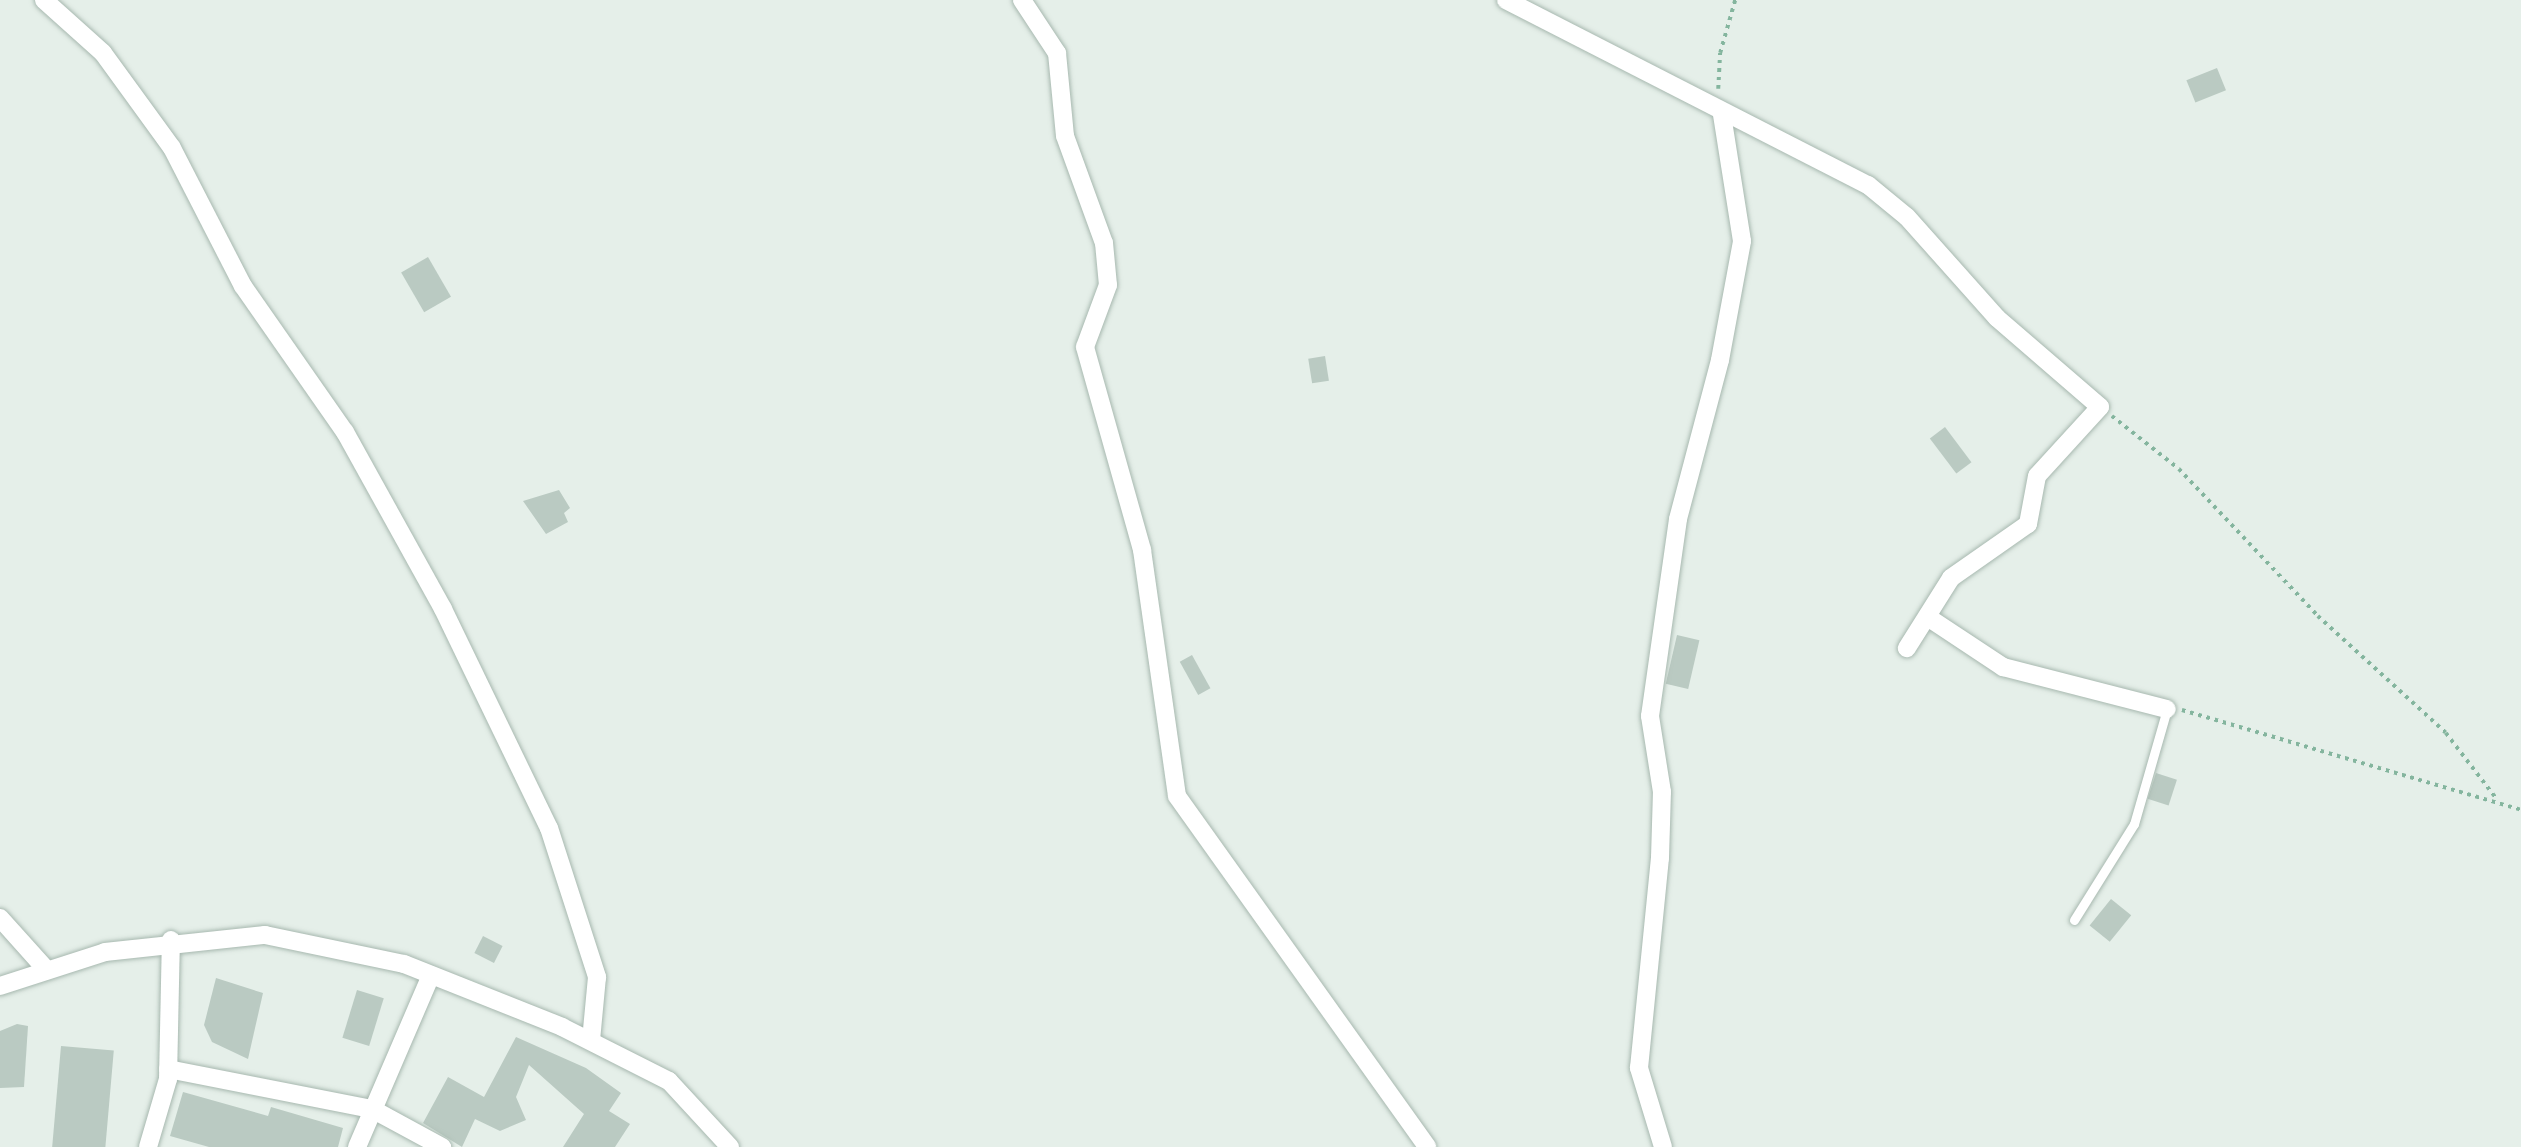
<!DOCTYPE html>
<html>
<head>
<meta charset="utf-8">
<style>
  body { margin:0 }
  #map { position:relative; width:2521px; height:1147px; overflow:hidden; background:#e5efe9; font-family:"Fira Sans Condensed",sans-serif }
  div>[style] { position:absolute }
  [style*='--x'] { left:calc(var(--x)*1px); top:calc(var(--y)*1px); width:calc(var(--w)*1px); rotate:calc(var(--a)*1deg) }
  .building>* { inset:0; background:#bacac2; transform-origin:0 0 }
  .path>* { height:3.5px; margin-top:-1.75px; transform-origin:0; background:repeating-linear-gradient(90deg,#84b59e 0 3.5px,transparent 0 8.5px) }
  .roads { filter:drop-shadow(0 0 2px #a7b8af) drop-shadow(0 0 2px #a7b8af) }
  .lane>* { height:9px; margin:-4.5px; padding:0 4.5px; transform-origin:4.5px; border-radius:4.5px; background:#fff }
  .street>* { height:18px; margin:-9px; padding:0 9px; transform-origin:9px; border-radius:9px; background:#fff }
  span { translate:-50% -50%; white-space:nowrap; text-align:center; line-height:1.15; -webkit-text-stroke:7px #f7fbf8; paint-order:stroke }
</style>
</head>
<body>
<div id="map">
  <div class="building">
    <div style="left:2217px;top:68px;width:24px;height:33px;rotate:68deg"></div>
    <div style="left:428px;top:257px;width:46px;height:31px;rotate:60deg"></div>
    <div style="left:1325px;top:356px;width:25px;height:17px;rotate:81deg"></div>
    <div style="left:1945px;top:427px;width:44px;height:19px;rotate:53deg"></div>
    <div style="clip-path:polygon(559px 490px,570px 508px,564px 513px,568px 522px,546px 534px,523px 501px)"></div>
    <div style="left:1677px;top:635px;width:23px;height:50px;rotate:13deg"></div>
    <div style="left:1192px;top:655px;width:38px;height:14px;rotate:61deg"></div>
    <div style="left:2156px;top:773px;width:22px;height:27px;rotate:18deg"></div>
    <div style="left:2111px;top:899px;width:26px;height:34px;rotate:39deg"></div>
    <div style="left:483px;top:936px;width:22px;height:19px;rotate:27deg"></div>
    <div style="clip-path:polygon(216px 978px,263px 993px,248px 1059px,212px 1042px,204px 1025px)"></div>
    <div style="left:357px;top:990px;width:28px;height:50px;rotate:17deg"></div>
    <div style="clip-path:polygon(17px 1024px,28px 1026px,24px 1087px,0 1088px,0 1031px)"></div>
    <div style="clip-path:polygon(516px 1037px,586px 1068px,621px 1093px,609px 1111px,630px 1124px,615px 1147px,563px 1147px,584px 1114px,529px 1065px,516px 1097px,526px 1120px,500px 1131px,475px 1119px,462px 1147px,423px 1123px,448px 1077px,484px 1097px)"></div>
    <div style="left:61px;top:1046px;width:53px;height:102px;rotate:5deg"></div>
    <div style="clip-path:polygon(183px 1092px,268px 1116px,271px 1107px,343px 1128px,338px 1147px,209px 1147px,170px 1136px)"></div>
  </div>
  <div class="path">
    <div style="--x:1718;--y:89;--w:36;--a:-87"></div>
    <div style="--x:1720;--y:53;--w:55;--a:-74.2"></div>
    <div style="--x:2112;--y:416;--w:85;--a:38.3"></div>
    <div style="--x:2179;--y:469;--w:202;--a:46.6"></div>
    <div style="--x:2318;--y:616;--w:173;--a:42.4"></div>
    <div style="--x:2446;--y:733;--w:82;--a:52.4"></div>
    <div style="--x:2182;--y:710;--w:353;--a:16.4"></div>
  </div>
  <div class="roads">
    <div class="lane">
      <div style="--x:2074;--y:920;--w:113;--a:-58"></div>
      <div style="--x:2134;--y:824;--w:120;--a:-74"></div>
    </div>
    <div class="street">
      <div style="--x:44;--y:0;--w:79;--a:41.9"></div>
      <div style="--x:103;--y:53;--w:117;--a:54"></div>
      <div style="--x:172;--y:148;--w:155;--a:62.8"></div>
      <div style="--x:243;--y:286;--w:178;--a:55.1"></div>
      <div style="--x:345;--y:432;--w:202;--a:61"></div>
      <div style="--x:443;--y:609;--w:243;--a:64.2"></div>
      <div style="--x:549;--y:828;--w:157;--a:72.1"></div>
      <div style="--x:597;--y:977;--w:64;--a:95.4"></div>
      <div style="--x:1022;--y:0;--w:64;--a:56.6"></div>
      <div style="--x:1057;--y:53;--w:83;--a:84.5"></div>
      <div style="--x:1065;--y:136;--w:114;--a:70"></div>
      <div style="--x:1104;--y:243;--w:42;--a:84.6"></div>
      <div style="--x:1108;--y:285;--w:66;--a:110.4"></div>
      <div style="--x:1085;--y:347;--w:211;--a:74.3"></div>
      <div style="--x:1142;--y:550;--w:248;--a:81.9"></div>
      <div style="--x:1177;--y:796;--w:431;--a:54.5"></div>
      <div style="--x:1506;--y:0;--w:407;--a:27.1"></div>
      <div style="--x:1868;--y:185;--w:50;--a:39.4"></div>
      <div style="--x:1907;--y:217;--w:135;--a:48.3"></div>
      <div style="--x:1997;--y:318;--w:136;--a:40.8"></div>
      <div style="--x:2100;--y:407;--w:93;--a:132.4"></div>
      <div style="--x:2037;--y:476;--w:49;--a:100.6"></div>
      <div style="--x:2028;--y:524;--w:94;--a:145"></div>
      <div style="--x:1951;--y:578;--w:83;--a:122.2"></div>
      <div style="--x:1929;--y:618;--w:89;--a:33.5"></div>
      <div style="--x:2003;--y:667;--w:169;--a:14.4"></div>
      <div style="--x:0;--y:918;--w:66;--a:48.1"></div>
      <div style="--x:0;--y:986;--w:110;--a:-17.9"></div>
      <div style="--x:105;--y:952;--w:161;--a:-6.1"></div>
      <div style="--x:265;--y:935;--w:142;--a:11.8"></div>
      <div style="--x:404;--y:964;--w:170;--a:21.7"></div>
      <div style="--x:562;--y:1027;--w:120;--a:26.8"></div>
      <div style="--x:669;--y:1081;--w:90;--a:47.3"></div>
      <div style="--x:168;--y:1069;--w:208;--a:11.1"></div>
      <div style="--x:372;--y:1109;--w:80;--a:28.5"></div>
      <div style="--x:148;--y:1147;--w:71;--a:-73.6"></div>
      <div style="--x:168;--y:1079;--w:139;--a:-88.8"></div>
      <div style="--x:357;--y:1147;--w:187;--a:-66.7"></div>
      <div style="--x:1663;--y:1147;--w:83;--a:-106.9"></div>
      <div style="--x:1639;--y:1068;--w:211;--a:-84.3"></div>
      <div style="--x:1660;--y:858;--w:66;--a:-88.3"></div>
      <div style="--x:1662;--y:792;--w:77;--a:-99"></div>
      <div style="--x:1650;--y:716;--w:199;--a:-81.9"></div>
      <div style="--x:1678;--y:519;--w:164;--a:-75.2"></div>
      <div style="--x:1720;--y:360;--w:121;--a:-79.5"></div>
      <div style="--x:1742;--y:241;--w:128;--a:-99"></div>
    </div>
  </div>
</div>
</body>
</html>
